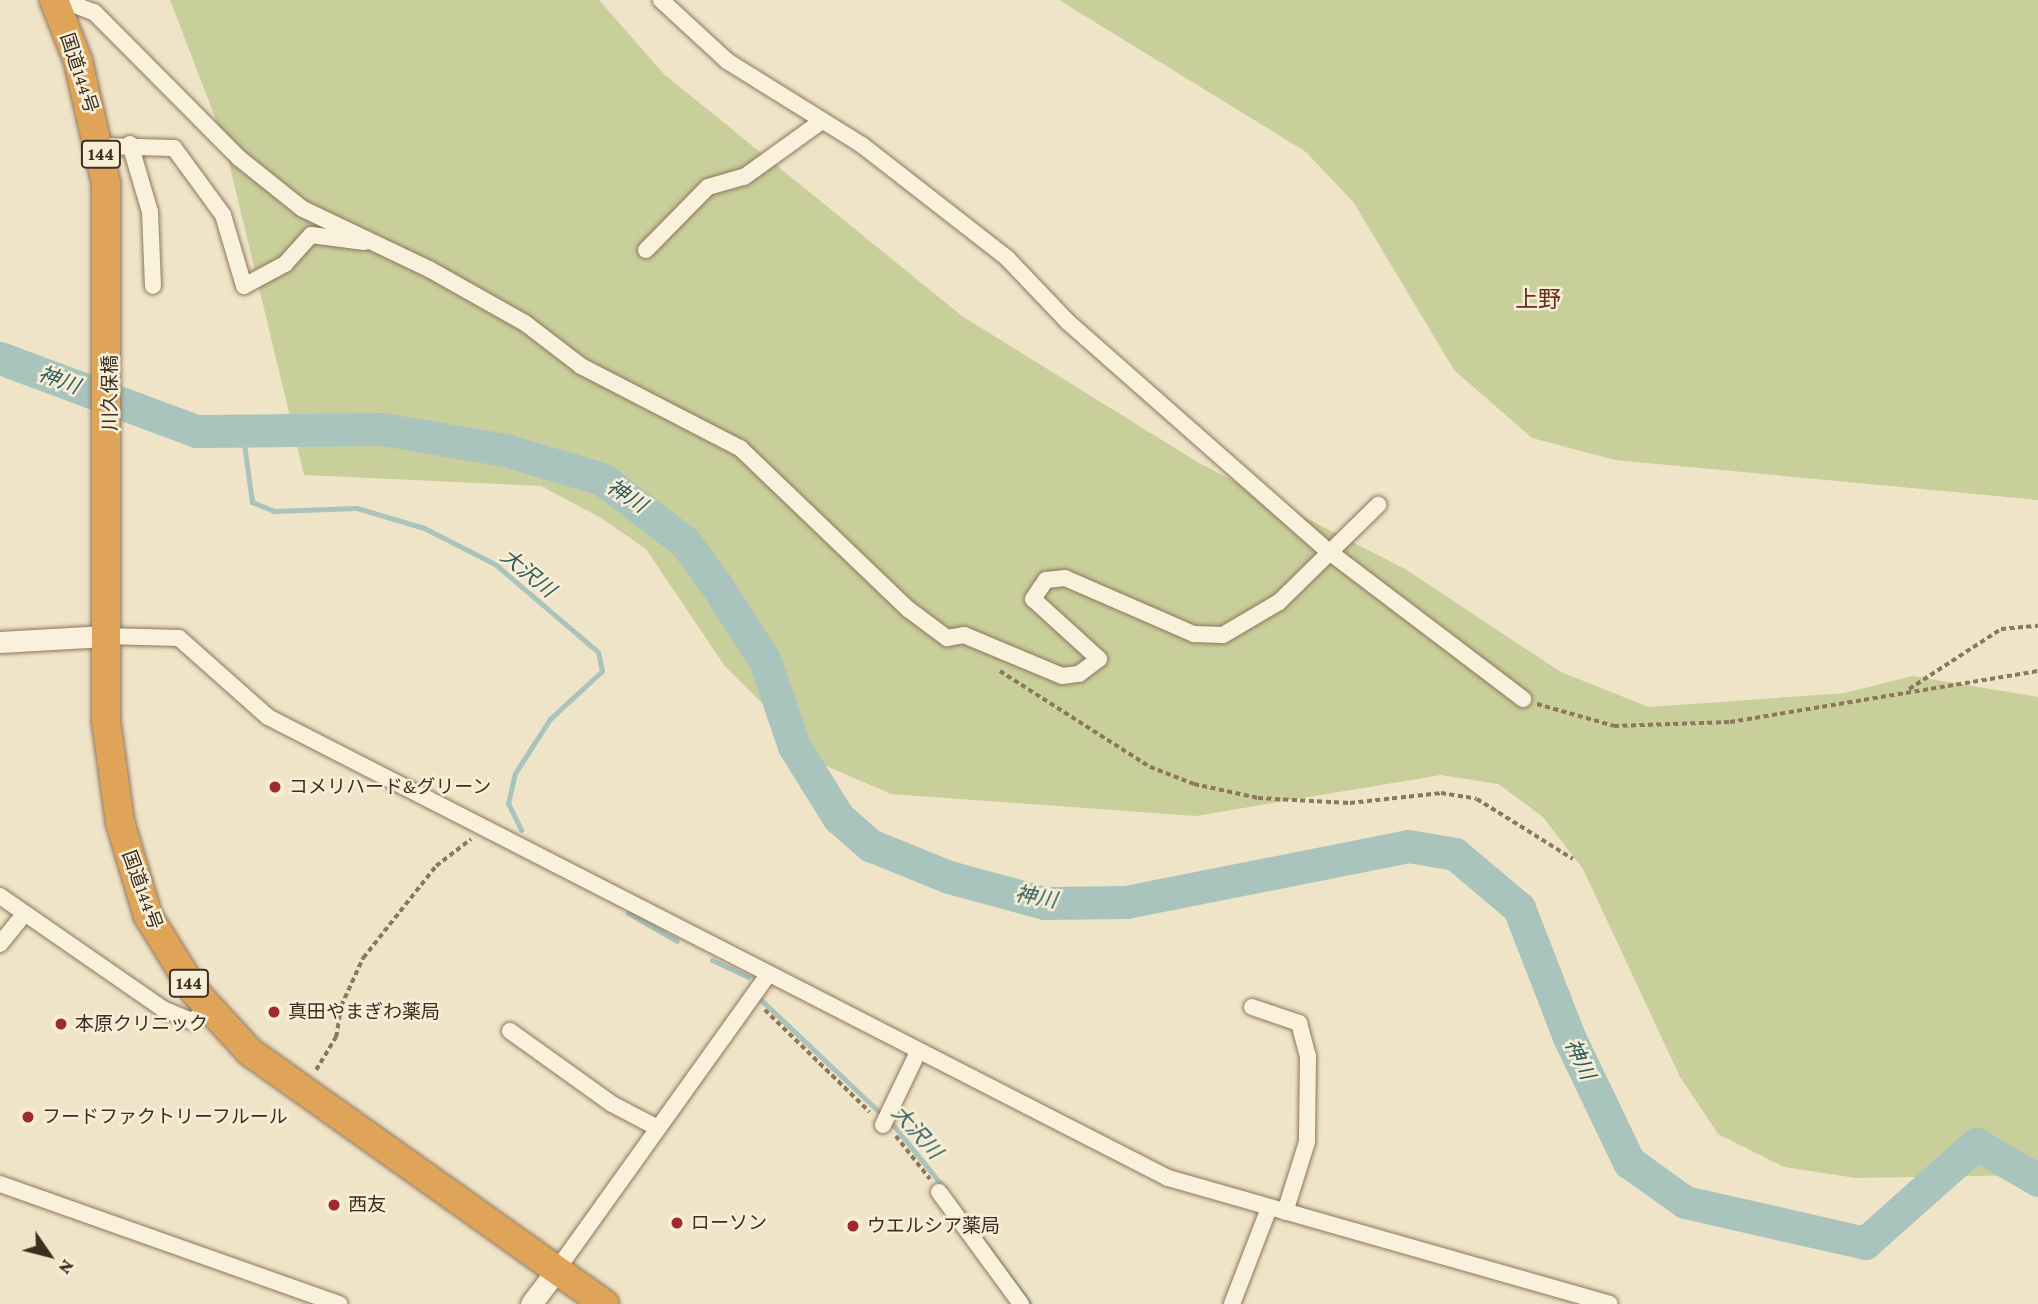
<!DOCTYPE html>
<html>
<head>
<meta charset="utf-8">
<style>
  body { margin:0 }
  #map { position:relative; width:2038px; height:1304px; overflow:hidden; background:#f0e4c8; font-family:"Crimson Pro","Noto Sans JP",serif }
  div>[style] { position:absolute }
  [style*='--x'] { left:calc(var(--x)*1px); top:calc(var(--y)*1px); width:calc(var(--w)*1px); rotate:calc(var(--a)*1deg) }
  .green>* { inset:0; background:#c9cf9b }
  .stream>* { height:5px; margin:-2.5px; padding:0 2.5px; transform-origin:2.5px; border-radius:2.5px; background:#a9c4bc }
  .river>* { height:33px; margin:-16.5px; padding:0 16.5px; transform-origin:16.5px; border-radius:16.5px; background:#a9c4bc }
  .path>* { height:3.5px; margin-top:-1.75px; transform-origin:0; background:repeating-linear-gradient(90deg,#8d765c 0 5px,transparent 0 8.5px) }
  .roads { filter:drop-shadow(0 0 2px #8d765c) drop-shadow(0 0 2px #8d765c) }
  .street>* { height:16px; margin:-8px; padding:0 8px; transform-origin:8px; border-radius:8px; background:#faf1dc }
  .secondary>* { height:21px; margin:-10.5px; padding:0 10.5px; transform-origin:10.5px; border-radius:10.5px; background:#faf1dc }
  .highway>* { height:28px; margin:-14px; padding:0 14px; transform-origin:14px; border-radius:14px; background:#e0a458 }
  .dots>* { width:19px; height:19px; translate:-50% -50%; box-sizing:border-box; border:4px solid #f7eed8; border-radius:50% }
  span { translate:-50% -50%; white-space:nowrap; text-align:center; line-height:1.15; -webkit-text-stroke:5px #f7eed8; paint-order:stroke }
  .shield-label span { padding:2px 5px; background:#f7eed8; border:2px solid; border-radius:5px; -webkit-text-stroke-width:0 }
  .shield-label { font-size:18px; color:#3d2e20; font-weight:700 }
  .street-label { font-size:19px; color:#3d2e20 }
  .poi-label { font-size:19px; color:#3d2e20 }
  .left { translate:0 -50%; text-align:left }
  .water-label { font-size:21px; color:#2f5d5a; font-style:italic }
  .quarter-label { font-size:23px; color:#6b2e1e }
  .north { position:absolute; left:14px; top:1220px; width:70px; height:70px; -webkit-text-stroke:5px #f7eed8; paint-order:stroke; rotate:125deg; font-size:19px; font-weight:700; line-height:28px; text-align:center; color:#3d2e20 }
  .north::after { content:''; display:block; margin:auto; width:24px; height:32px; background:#3d2e20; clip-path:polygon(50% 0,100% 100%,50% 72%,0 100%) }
</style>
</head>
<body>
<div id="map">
  <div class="green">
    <div style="clip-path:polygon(170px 0,599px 0,664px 74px,962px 316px,1199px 463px,1405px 569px,1561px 672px,1649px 707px,1845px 693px,1912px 676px,2038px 697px,2038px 1175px,1856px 1178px,1784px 1167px,1718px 1134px,1680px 1077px,1583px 869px,1542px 816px,1498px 784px,1441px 775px,1196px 816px,891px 794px,824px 765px,724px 665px,646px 549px,601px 518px,541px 486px,304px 475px,223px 138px)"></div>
    <div style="clip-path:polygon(1059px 0,2038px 0,2038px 500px,1615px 460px,1532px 438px,1454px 370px,1354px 203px,1306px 152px)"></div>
  </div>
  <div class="stream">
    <div style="--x:242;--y:429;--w:74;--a:82.2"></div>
    <div style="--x:252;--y:502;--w:24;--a:22"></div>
    <div style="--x:274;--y:511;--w:83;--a:-2.1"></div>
    <div style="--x:357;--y:508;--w:70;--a:16.6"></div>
    <div style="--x:424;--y:528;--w:80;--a:26.9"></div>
    <div style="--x:495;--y:564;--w:135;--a:40.5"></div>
    <div style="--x:598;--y:652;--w:19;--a:78"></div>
    <div style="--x:602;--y:671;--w:71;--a:137.3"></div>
    <div style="--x:550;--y:719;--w:64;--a:122.9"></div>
    <div style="--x:515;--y:773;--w:31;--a:103"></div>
    <div style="--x:508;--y:803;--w:30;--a:64"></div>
    <div style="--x:628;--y:913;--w:56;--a:29.7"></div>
    <div style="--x:712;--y:960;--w:40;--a:25"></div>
    <div style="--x:759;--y:998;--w:186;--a:43.5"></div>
    <div style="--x:894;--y:1126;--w:81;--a:51"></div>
    <div style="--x:968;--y:1220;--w:104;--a:53.6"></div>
  </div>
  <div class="river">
    <div style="--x:0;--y:358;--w:209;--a:20.4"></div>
    <div style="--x:196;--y:431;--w:186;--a:-0.6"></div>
    <div style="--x:382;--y:429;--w:125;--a:9.7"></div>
    <div style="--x:505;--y:450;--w:101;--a:16.6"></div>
    <div style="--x:602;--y:479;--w:104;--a:37.2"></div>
    <div style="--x:685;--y:542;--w:54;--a:54"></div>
    <div style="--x:717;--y:586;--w:89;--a:57.4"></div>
    <div style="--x:765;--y:661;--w:90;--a:71.2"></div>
    <div style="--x:794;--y:746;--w:84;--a:58.2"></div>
    <div style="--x:838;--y:817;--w:43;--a:41.2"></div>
    <div style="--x:870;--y:845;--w:85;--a:22.1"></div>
    <div style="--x:949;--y:877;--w:99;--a:15.2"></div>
    <div style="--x:1045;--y:903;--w:81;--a:-0.7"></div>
    <div style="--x:1126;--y:902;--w:288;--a:-11.2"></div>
    <div style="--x:1408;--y:846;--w:48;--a:9.7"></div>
    <div style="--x:1455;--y:854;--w:84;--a:40.2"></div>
    <div style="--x:1519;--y:908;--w:138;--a:68.8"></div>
    <div style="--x:1569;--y:1037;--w:139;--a:64.4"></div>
    <div style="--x:1629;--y:1162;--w:69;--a:35.5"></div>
    <div style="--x:1685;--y:1202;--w:185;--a:12.8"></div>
    <div style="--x:1865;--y:1243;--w:149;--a:-41.7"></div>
    <div style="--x:1976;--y:1144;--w:72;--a:30.1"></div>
  </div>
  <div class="path">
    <div style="--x:1000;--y:671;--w:178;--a:32.6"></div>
    <div style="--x:1150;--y:767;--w:47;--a:21.1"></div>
    <div style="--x:1194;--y:784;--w:66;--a:12.3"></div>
    <div style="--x:1258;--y:798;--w:92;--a:3.1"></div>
    <div style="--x:1350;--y:803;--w:92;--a:-6.3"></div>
    <div style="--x:1441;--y:793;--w:36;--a:9"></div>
    <div style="--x:1477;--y:799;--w:113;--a:32"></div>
    <div style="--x:1909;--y:689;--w:110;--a:-33.1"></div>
    <div style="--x:2001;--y:629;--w:37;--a:-5"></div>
    <div style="--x:1537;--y:704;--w:80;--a:15.9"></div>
    <div style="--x:1614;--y:726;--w:116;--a:-2"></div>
    <div style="--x:1730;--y:722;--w:312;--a:-9.4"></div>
    <div style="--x:765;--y:1010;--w:146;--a:44.2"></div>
    <div style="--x:316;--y:1070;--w:39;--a:-59"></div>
    <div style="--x:336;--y:1037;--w:31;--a:-81"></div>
    <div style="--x:341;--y:1006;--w:53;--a:-65.4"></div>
    <div style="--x:363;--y:958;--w:117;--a:-51.6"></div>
    <div style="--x:436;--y:866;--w:44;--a:-37.6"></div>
    <div style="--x:896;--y:1136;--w:55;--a:51.7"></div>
  </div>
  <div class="roads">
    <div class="street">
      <div style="--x:62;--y:0;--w:34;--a:21"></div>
      <div style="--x:94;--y:12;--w:206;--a:45.2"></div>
      <div style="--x:239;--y:158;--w:82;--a:38.6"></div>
      <div style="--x:303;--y:209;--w:140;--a:25.5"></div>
      <div style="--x:429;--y:269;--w:110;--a:29.4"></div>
      <div style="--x:525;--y:323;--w:71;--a:37.5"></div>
      <div style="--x:581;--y:366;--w:179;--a:27.3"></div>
      <div style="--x:740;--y:448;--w:233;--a:43.8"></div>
      <div style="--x:908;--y:609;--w:49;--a:36.6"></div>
      <div style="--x:947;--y:638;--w:17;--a:-10"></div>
      <div style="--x:964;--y:635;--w:106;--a:22.7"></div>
      <div style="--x:1062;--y:676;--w:17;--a:-7"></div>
      <div style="--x:1079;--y:674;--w:25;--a:-37"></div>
      <div style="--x:1099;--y:659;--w:89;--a:-137.7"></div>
      <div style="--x:1033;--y:599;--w:23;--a:-56"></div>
      <div style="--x:1046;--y:580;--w:19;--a:-6"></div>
      <div style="--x:1065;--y:578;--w:141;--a:23.5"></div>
      <div style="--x:1194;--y:634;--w:29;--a:2"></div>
      <div style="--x:1223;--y:635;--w:65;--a:-30.5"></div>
      <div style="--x:1279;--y:602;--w:139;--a:-44.4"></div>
      <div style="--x:661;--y:0;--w:90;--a:42.7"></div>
      <div style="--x:727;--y:61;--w:159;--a:31.9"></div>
      <div style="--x:862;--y:145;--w:184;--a:37.9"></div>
      <div style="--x:1007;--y:258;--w:88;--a:46.4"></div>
      <div style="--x:1068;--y:322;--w:346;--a:41.4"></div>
      <div style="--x:1328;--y:551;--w:245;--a:37.2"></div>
      <div style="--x:130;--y:144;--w:71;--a:73.6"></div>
      <div style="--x:150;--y:212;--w:74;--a:87.7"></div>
      <div style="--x:100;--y:146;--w:74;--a:1.5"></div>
      <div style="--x:174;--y:148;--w:83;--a:53.8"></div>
      <div style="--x:223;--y:215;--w:74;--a:73.5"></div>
      <div style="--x:244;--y:286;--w:47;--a:-28.2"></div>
      <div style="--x:285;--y:264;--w:39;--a:-48"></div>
      <div style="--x:311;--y:235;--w:54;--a:7.4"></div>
      <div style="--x:646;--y:250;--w:88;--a:-45.5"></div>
      <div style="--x:708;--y:187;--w:37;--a:-16"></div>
      <div style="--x:744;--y:177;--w:96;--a:-35.7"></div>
      <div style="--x:105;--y:636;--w:74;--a:1.5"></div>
      <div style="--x:179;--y:638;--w:119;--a:41.6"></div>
      <div style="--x:268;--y:717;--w:1011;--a:27.12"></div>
      <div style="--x:1168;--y:1178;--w:459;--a:15.9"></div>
      <div style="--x:0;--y:896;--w:198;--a:34.7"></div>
      <div style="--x:163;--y:1009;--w:30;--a:23"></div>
      <div style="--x:191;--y:1021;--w:22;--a:-30"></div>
      <div style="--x:0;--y:944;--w:38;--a:-51"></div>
      <div style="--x:1252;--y:1007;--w:50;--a:18.8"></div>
      <div style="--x:1299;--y:1023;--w:34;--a:75"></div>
      <div style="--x:1308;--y:1056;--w:86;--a:90.7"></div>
      <div style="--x:1307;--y:1142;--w:73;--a:107.4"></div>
      <div style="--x:510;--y:1031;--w:125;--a:35.6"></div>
      <div style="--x:612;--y:1104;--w:52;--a:27.6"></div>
      <div style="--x:883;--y:1125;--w:81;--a:-64.4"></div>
      <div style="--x:0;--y:1184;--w:360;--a:19.5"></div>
      <div style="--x:939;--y:1192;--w:139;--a:53.8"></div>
      <div style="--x:556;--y:1271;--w:365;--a:-54.4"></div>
      <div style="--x:1232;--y:1304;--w:103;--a:-68.9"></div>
    </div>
    <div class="secondary">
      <div style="--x:0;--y:642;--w:105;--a:-3.3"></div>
      <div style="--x:531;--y:1304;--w:41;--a:-52.9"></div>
    </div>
    <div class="highway">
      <div style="--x:54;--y:0;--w:66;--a:68.5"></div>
      <div style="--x:78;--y:61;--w:125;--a:77.1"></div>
      <div style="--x:106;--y:183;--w:538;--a:90"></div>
      <div style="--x:106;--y:721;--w:102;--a:82.1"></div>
      <div style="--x:120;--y:822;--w:98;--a:73.4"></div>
      <div style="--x:148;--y:916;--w:89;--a:58.3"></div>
      <div style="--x:195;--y:992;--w:81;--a:47.5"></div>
      <div style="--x:250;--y:1052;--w:435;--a:35.4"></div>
    </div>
  </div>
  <div class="dots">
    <div style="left:275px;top:787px;background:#9e2a2b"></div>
    <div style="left:274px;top:1012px;background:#9e2a2b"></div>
    <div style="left:61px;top:1024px;background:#9e2a2b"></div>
    <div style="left:28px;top:1117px;background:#9e2a2b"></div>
    <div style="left:334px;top:1205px;background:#9e2a2b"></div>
    <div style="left:677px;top:1223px;background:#9e2a2b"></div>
    <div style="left:853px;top:1226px;background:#9e2a2b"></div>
  </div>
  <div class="shield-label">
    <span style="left:101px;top:154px">144</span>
    <span style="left:189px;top:983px">144</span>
  </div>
  <div class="street-label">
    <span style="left:79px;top:73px;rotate:72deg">国道144号</span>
    <span style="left:110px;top:393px;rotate:-90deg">川久保橋</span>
    <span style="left:142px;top:890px;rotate:70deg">国道144号</span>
  </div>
  <div class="poi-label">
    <span class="left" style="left:289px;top:787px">コメリハード&amp;グリーン</span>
    <span class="left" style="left:288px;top:1012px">真田やまぎわ薬局</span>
    <span class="left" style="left:75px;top:1024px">本原クリニック</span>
    <span class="left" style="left:42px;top:1117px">フードファクトリーフルール</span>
    <span class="left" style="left:348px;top:1205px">西友</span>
    <span class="left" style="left:691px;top:1223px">ローソン</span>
    <span class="left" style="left:867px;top:1226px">ウエルシア薬局</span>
  </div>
  <div class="water-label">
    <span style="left:59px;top:380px;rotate:20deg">神川</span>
    <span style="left:627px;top:496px;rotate:33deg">神川</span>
    <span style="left:528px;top:573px;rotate:39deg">大沢川</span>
    <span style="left:1036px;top:897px;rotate:10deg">神川</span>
    <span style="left:1580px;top:1059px;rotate:65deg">神川</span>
    <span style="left:917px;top:1132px;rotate:48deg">大沢川</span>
  </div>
  <div class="quarter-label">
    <span style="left:1538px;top:299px">上野</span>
  </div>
  <div class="north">N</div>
</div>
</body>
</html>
